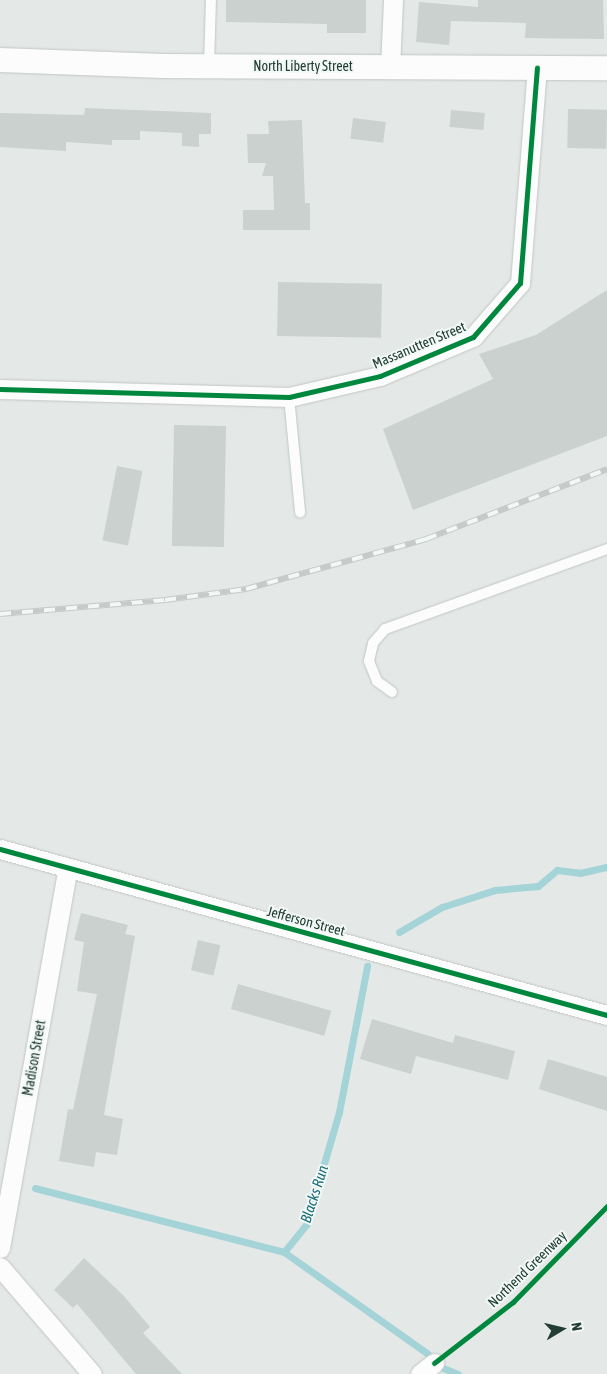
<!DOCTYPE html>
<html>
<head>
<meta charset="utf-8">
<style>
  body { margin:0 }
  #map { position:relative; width:607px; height:1374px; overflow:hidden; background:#e4e9e7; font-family:"Asap Condensed",sans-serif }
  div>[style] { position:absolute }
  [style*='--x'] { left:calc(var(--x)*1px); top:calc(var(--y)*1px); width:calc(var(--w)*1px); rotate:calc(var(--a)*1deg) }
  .stream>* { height:7px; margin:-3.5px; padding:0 3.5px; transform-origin:3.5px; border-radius:3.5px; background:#a4d3d8 }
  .building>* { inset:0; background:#cbd1ce; transform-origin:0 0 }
  .roads { filter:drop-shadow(0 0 1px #c1c6c4) drop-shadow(0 0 1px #c1c6c4) }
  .service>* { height:10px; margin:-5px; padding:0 5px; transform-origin:5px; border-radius:5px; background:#fbfcfb }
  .minor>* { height:19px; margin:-9.5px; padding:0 9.5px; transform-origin:9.5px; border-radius:9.5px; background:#fbfcfb }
  .tertiary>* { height:24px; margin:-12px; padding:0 12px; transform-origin:12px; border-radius:12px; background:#fbfcfb }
  .rail>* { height:5.5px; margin-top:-2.75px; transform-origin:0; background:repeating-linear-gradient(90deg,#f2f8f5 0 11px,#c7cac9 0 22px); box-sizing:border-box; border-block:1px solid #c7cac9 }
  .cycleway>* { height:5px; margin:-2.5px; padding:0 2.5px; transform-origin:2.5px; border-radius:2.5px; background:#00873e }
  span { translate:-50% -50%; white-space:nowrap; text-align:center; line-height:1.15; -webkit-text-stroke:4px #f2f8f5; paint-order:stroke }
  .street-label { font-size:14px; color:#213d34 }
  .water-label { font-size:15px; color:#1b6e79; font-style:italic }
  .north { position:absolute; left:537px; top:1304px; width:50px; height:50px; -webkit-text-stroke:4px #f2f8f5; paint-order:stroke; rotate:81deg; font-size:14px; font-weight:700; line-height:20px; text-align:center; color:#213d34 }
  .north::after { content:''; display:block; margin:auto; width:18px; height:22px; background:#213d34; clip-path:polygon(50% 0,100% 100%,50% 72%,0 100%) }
</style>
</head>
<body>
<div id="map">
  <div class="stream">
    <div style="--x:399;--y:932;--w:50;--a:-30.2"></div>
    <div style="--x:442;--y:907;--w:56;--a:-17.8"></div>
    <div style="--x:495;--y:890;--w:43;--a:-5.3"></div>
    <div style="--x:538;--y:886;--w:25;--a:-40"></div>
    <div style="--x:557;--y:870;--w:23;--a:7"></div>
    <div style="--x:580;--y:873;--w:28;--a:-13"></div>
    <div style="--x:35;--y:1188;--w:257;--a:14.4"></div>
    <div style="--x:284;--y:1252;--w:35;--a:-51"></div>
    <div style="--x:306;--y:1225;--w:118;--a:-73.7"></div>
    <div style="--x:339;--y:1112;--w:149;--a:-79.1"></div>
    <div style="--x:284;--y:1252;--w:176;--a:35.3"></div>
    <div style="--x:443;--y:1368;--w:16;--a:22"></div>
  </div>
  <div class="building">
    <div style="clip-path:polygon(226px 0,366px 0,366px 33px,327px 33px,327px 24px,226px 22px)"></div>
    <div style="clip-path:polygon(478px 0,603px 0,604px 39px,525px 38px,526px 23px,451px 21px,449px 45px,416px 42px,419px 2px,478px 7px)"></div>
    <div style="clip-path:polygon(85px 108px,211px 113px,211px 134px,199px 134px,199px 147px,182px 146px,182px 133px,140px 131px,140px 140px,112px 140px,112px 145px,66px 142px,66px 151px,0 147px,0 113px,84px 115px)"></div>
    <div style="left:568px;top:109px;width:39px;height:39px;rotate:1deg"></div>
    <div style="left:451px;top:110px;width:34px;height:17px;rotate:5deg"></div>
    <div style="left:353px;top:118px;width:33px;height:21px;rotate:7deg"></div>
    <div style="clip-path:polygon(302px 120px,305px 203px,310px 203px,310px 230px,243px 230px,243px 210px,274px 210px,273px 176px,262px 176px,266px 163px,248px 163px,247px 134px,269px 134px,268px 121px)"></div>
    <div style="left:278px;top:282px;width:104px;height:54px;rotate:1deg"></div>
    <div style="clip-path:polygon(607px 290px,607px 436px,413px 510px,383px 429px,493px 379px,479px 354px,536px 335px)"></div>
    <div style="left:174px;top:425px;width:52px;height:121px;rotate:1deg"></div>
    <div style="left:117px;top:466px;width:26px;height:76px;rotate:11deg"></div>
    <div style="clip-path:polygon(81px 913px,128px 925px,125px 934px,135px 936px,104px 1115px,123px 1119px,117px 1155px,96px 1152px,94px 1167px,59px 1161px,68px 1109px,73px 1110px,97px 994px,77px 991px,84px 942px,74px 940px)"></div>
    <div style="left:198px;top:940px;width:23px;height:31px;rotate:13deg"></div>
    <div style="left:238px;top:984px;width:97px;height:26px;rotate:16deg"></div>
    <div style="clip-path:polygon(372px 1019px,453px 1043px,455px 1035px,515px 1051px,508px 1080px,416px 1056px,411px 1074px,360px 1059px)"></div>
    <div style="clip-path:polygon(548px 1059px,607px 1077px,607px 1111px,539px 1089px)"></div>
    <div style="clip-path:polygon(84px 1258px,123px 1295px,150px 1327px,143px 1333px,182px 1374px,136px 1374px,77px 1304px,73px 1308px,54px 1290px)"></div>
  </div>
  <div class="roads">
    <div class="service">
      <div style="--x:209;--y:66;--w:66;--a:-88.3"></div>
      <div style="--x:289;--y:397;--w:116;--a:84.5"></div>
      <div style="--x:392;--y:692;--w:19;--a:-144"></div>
      <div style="--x:377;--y:681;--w:22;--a:-112"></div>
      <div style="--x:369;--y:661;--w:18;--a:-77"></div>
      <div style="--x:373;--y:643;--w:18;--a:-49"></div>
      <div style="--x:385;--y:629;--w:236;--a:-19.8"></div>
    </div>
    <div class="minor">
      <div style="--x:390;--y:67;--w:67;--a:-87.4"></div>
      <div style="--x:0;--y:389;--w:289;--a:1.6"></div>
      <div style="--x:289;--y:397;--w:93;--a:-13"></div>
      <div style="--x:380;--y:376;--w:101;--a:-22.8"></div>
      <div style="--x:473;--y:337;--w:72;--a:-49"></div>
      <div style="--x:520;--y:283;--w:216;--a:-85.5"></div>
      <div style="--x:0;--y:849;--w:629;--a:15.3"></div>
      <div style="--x:0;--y:1248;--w:386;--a:-79.9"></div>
      <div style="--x:0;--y:1267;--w:141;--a:49.3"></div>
      <div style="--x:420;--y:1374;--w:18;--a:-38"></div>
    </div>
    <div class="tertiary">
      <div style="--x:0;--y:60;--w:163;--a:2.1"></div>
      <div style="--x:163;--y:66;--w:444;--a:0.3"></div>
    </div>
  </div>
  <div class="rail">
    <div style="--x:0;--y:614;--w:166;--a:-4.8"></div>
    <div style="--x:165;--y:600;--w:82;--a:-7.7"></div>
    <div style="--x:246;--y:589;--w:187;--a:-15.5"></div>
    <div style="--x:426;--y:539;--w:194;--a:-21.1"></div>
  </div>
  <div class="cycleway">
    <div style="--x:0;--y:389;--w:289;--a:1.6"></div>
    <div style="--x:289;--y:397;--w:93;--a:-13"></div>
    <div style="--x:380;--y:376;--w:101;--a:-22.8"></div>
    <div style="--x:473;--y:337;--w:72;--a:-49"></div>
    <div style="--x:520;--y:283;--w:216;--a:-85.5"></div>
    <div style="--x:0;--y:849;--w:629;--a:15.3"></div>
    <div style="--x:434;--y:1363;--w:100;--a:-37.7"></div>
    <div style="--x:513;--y:1302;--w:134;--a:-45.6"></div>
  </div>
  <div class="street-label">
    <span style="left:303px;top:66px">North Liberty Street</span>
    <span style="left:419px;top:345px;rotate:-23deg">Massanutten Street</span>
    <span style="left:306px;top:921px;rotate:15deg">Jefferson Street</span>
    <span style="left:34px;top:1058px;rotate:-80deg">Madison Street</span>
    <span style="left:527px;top:1269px;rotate:-44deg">Northend Greenway</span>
  </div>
  <div class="water-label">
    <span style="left:314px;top:1194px;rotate:-72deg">Blacks Run</span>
  </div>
  <div class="north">N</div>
</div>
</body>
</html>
